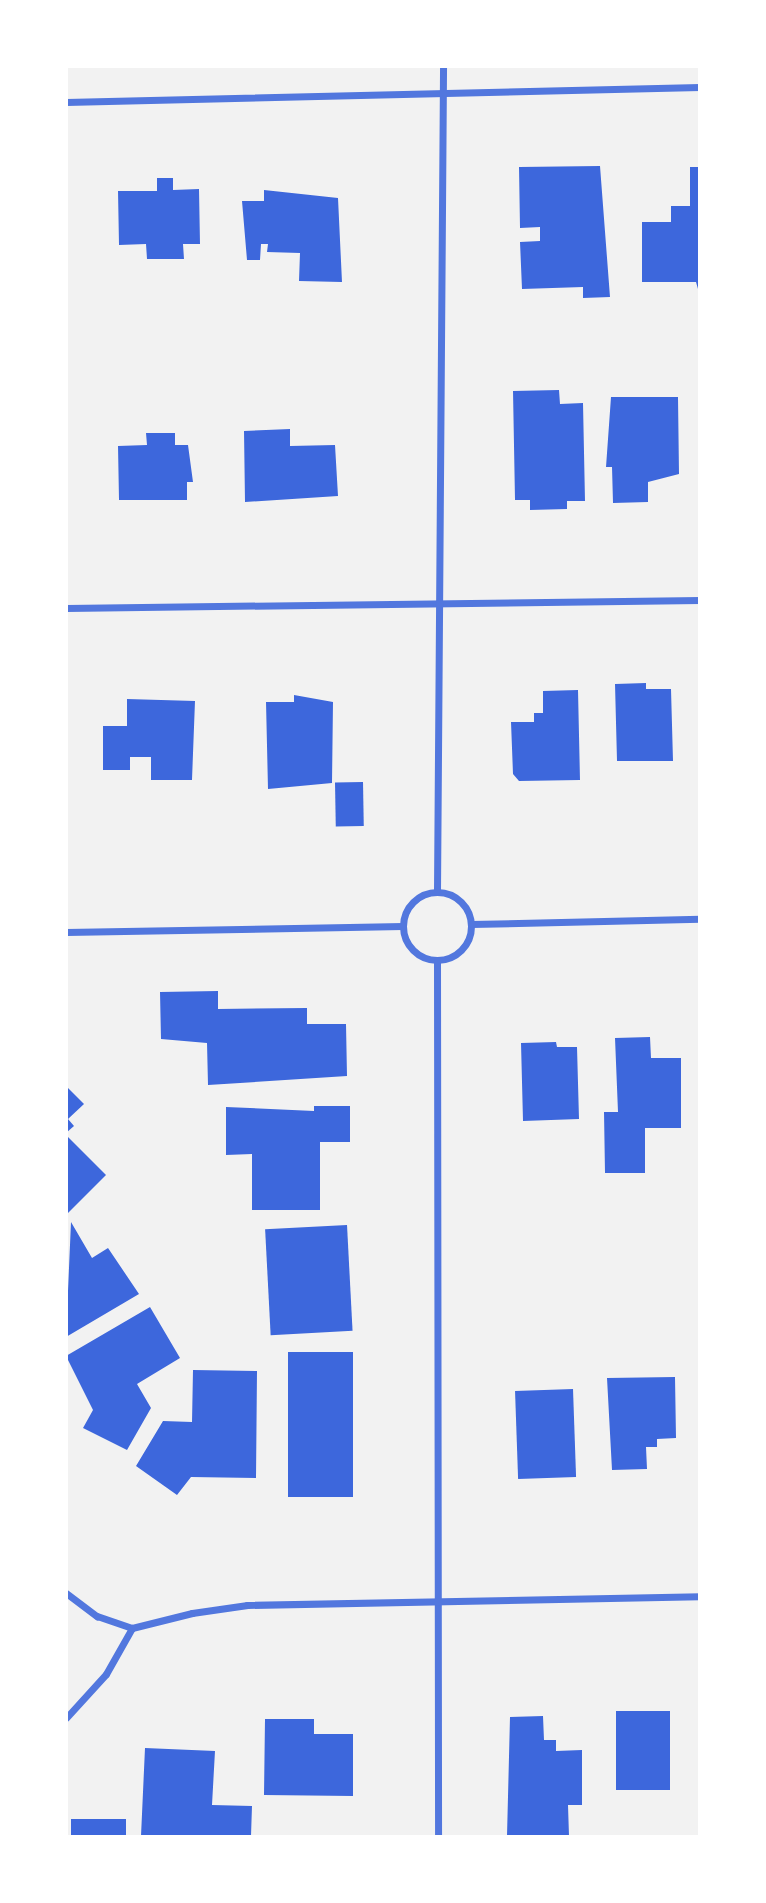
<!DOCTYPE html>
<html>
<head>
<meta charset="utf-8">
<style>
  body { margin:0 }
  #map { position:relative; width:766px; height:1903px; overflow:hidden; background:#f2f2f2; font-family:"PT Sans Narrow",sans-serif }
  div>[style] { position:absolute }
  [style*='--x'] { left:calc(var(--x)*1px); top:calc(var(--y)*1px); width:calc(var(--w)*1px); rotate:calc(var(--a)*1deg) }
  .building>* { inset:0; background:#3d67dc; transform-origin:0 0 }
  .minor>* { height:7px; margin:-3.5px; padding:0 3.5px; transform-origin:3.5px; border-radius:3.5px; background:#5277de }
  .minor>.ring { margin:-3.5px; padding:0; box-sizing:content-box; background:none; border:7px solid #5277de; border-radius:50% }
  span { translate:-50% -50%; white-space:nowrap; text-align:center; line-height:1.15; -webkit-text-stroke:5px #fff; paint-order:stroke }
  .frame { position:absolute; inset:0; border:68px solid #fff; pointer-events:none }
</style>
</head>
<body>
<div id="map">
  <div class="building">
    <div style="clip-path:polygon(600px 166px,610px 297px,583px 298px,583px 287px,522px 289px,520px 242px,540px 241px,540px 227px,520px 228px,519px 167px)"></div>
    <div style="clip-path:polygon(690px 167px,700px 167px,700px 296px,696px 282px,642px 282px,642px 222px,671px 222px,671px 206px,690px 206px)"></div>
    <div style="clip-path:polygon(157px 178px,173px 178px,173px 190px,199px 189px,200px 244px,183px 244px,184px 259px,147px 259px,146px 244px,119px 245px,118px 191px,157px 191px)"></div>
    <div style="clip-path:polygon(264px 190px,338px 198px,342px 282px,299px 281px,300px 253px,267px 252px,268px 244px,261px 244px,260px 260px,247px 260px,242px 201px,264px 201px)"></div>
    <div style="clip-path:polygon(559px 390px,560px 404px,583px 403px,585px 501px,567px 501px,567px 509px,530px 510px,530px 500px,515px 500px,513px 391px)"></div>
    <div style="clip-path:polygon(611px 397px,678px 397px,679px 474px,648px 482px,648px 502px,613px 503px,612px 467px,606px 467px)"></div>
    <div style="clip-path:polygon(290px 429px,290px 446px,335px 445px,338px 496px,245px 502px,244px 431px)"></div>
    <div style="clip-path:polygon(146px 433px,175px 433px,175px 445px,188px 445px,193px 482px,187px 482px,187px 500px,119px 500px,118px 446px,147px 445px)"></div>
    <div style="clip-path:polygon(646px 683px,646px 689px,671px 689px,673px 761px,617px 761px,615px 684px)"></div>
    <div style="clip-path:polygon(578px 690px,580px 780px,519px 781px,513px 774px,511px 722px,534px 722px,534px 713px,543px 713px,543px 691px)"></div>
    <div style="clip-path:polygon(294px 695px,333px 702px,332px 783px,268px 789px,266px 702px,294px 702px)"></div>
    <div style="clip-path:polygon(127px 699px,195px 701px,192px 780px,151px 780px,151px 757px,130px 757px,130px 770px,103px 770px,103px 726px,127px 726px)"></div>
    <div style="left:363px;top:782px;width:44px;height:28px;rotate:89deg"></div>
    <div style="clip-path:polygon(218px 991px,218px 1009px,307px 1008px,307px 1024px,346px 1024px,347px 1076px,208px 1085px,207px 1043px,161px 1039px,160px 992px)"></div>
    <div style="clip-path:polygon(650px 1037px,651px 1058px,681px 1058px,681px 1128px,645px 1128px,645px 1173px,605px 1173px,604px 1112px,618px 1112px,615px 1038px)"></div>
    <div style="clip-path:polygon(556px 1042px,557px 1047px,577px 1047px,579px 1119px,523px 1121px,521px 1043px)"></div>
    <div style="clip-path:polygon(66px 1086px,84px 1104px,68px 1119px,74px 1126px,66px 1133px)"></div>
    <div style="clip-path:polygon(314px 1106px,350px 1106px,350px 1142px,320px 1142px,320px 1210px,252px 1210px,252px 1154px,226px 1155px,226px 1107px,314px 1111px)"></div>
    <div style="clip-path:polygon(66px 1135px,106px 1175px,66px 1215px)"></div>
    <div style="clip-path:polygon(71px 1222px,92px 1258px,108px 1248px,139px 1294px,66px 1337px)"></div>
    <div style="left:347px;top:1225px;width:106px;height:82px;rotate:87deg"></div>
    <div style="clip-path:polygon(150px 1307px,180px 1358px,137px 1384px,151px 1408px,127px 1450px,83px 1428px,93px 1410px,66px 1356px)"></div>
    <div style="left:288px;top:1352px;width:65px;height:145px"></div>
    <div style="clip-path:polygon(193px 1370px,257px 1371px,256px 1478px,191px 1477px,177px 1495px,136px 1466px,163px 1421px,192px 1422px)"></div>
    <div style="clip-path:polygon(675px 1377px,676px 1438px,657px 1439px,657px 1447px,646px 1447px,647px 1469px,612px 1470px,607px 1378px)"></div>
    <div style="left:573px;top:1389px;width:88px;height:58px;rotate:88deg"></div>
    <div style="left:616px;top:1711px;width:54px;height:79px"></div>
    <div style="clip-path:polygon(543px 1716px,544px 1740px,556px 1740px,556px 1751px,582px 1750px,582px 1805px,568px 1805px,569px 1836px,507px 1836px,510px 1717px)"></div>
    <div style="clip-path:polygon(265px 1719px,314px 1719px,314px 1734px,353px 1734px,353px 1796px,264px 1795px)"></div>
    <div style="clip-path:polygon(145px 1748px,215px 1751px,212px 1805px,252px 1806px,251px 1836px,141px 1836px)"></div>
    <div style="left:71px;top:1819px;width:55px;height:17px"></div>
  </div>
  <div class="minor">
    <div style="--x:66;--y:102;--w:634;--a:-1.36"></div>
    <div style="--x:66;--y:608;--w:634;--a:-0.72"></div>
    <div style="--x:437;--y:891;--w:825;--a:-89.58"></div>
    <div class="ring" style="left:403px;top:892px;width:61px;height:61px"></div>
    <div style="--x:471;--y:924;--w:229;--a:-1.3"></div>
    <div style="--x:66;--y:932;--w:337;--a:-1"></div>
    <div style="--x:437;--y:960;--w:876;--a:89.93"></div>
    <div style="--x:66;--y:1593;--w:39;--a:37"></div>
    <div style="--x:97;--y:1616;--w:37;--a:19"></div>
    <div style="--x:66;--y:1718;--w:59;--a:-47.7"></div>
    <div style="--x:106;--y:1674;--w:53;--a:-60.5"></div>
    <div style="--x:132;--y:1628;--w:62;--a:-14"></div>
    <div style="--x:192;--y:1613;--w:56;--a:-8.3"></div>
    <div style="--x:247;--y:1605;--w:453;--a:-1.1"></div>
  </div>
  <div class="frame"></div>
</div>
</body>
</html>
